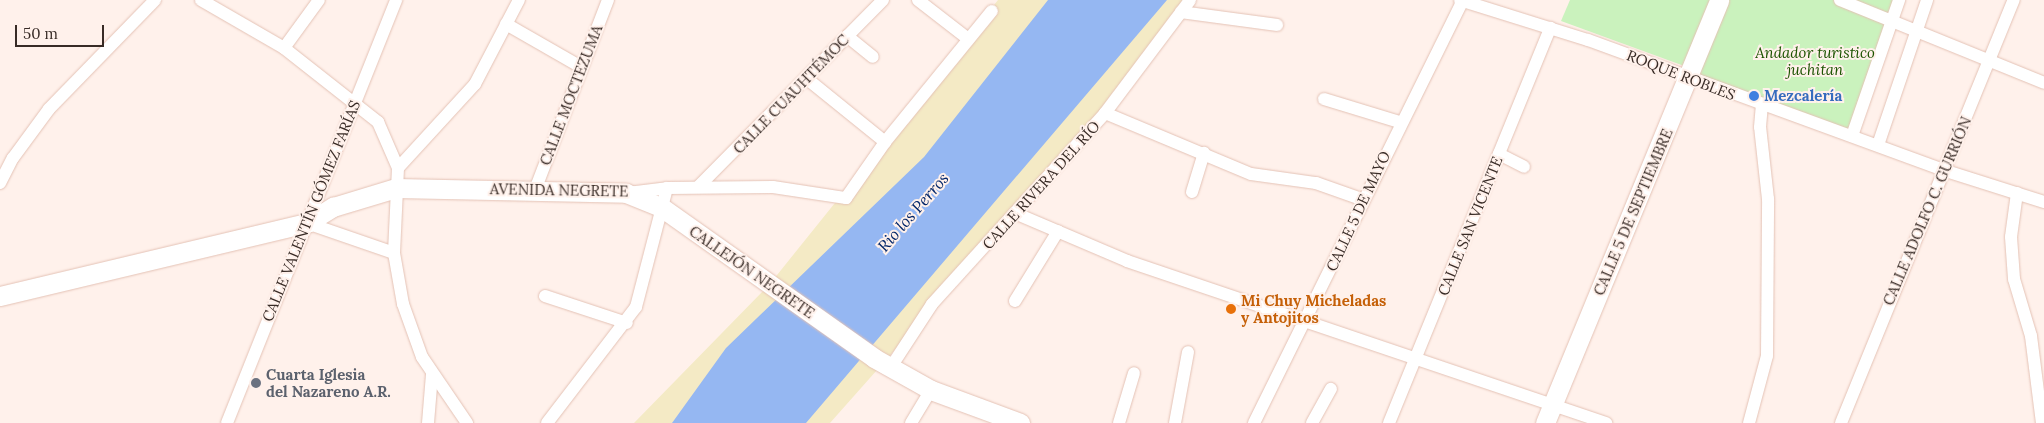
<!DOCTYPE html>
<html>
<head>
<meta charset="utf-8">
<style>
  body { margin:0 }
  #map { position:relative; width:2044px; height:423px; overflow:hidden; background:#fff1eb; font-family:Lora,serif }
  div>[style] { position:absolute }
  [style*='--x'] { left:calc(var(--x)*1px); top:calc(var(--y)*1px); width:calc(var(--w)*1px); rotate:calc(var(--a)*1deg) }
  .green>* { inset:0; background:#caf2bd }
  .sand>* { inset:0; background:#f4eac5 }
  .water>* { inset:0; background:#95b7f2 }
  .roads { filter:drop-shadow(0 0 1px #e4c2b5) drop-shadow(0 0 1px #e4c2b5) }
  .street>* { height:12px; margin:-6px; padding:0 6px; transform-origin:6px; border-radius:6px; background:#fff }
  .secondary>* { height:19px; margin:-9.5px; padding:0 9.5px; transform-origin:9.5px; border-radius:9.5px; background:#fff }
  .dots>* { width:14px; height:14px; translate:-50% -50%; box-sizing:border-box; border:2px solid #fff1eb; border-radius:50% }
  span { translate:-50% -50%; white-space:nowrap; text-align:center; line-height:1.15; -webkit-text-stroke:4px #fff1eb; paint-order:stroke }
  .park-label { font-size:15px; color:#1c5400; font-style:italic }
  .street-label { font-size:15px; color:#382b26 }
  .shop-label { font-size:15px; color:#366cbe; font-weight:700 }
  .left { translate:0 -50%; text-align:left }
  .food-label { font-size:15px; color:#c56008; font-weight:700 }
  .worship-label { font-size:15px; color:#5b616d; font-weight:700 }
  .water-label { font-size:16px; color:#04276a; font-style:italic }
  .scale { position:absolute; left:15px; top:25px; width:89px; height:22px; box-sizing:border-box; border:2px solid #382b26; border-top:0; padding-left:6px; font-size:15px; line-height:18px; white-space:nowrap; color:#382b26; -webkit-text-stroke:4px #fff1eb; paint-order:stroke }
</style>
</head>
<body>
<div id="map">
  <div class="green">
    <div style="clip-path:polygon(1570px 0,1716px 0,1687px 67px,1561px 21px)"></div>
    <div style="clip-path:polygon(1720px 0,1899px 0,1852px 136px,1690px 78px)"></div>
  </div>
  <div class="sand">
    <div style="clip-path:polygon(998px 0,1185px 0,1105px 113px,830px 423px,634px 423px,769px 285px)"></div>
  </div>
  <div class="water">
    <div style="clip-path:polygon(1048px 0,1167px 0,806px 423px,672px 423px,726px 348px,924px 157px)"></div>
  </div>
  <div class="roads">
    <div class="street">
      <div style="--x:201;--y:0;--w:96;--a:30"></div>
      <div style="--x:284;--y:48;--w:120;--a:38.2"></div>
      <div style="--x:378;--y:122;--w:50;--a:66.5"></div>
      <div style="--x:398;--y:168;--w:85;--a:92.7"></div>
      <div style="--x:394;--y:253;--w:52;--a:80"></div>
      <div style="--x:403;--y:304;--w:56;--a:70.3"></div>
      <div style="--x:422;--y:357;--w:80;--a:55.7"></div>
      <div style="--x:918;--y:0;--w:62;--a:37.8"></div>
      <div style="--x:1460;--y:0;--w:134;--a:17.4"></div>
      <div style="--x:1588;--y:40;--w:378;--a:20.1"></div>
      <div style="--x:1943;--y:170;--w:106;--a:17.6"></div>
      <div style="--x:1840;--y:0;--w:220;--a:22.1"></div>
      <div style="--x:1181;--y:12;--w:97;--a:7.7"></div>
      <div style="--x:506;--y:24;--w:86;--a:29.8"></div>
      <div style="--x:847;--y:36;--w:33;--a:39"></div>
      <div style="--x:284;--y:48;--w:59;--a:-53.9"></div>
      <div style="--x:806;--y:78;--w:102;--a:39"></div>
      <div style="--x:1324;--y:99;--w:78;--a:17"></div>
      <div style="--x:1105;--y:113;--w:158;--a:22.7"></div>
      <div style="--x:1251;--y:174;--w:66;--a:7.9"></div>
      <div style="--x:1316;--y:183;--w:51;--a:19.5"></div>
      <div style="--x:1852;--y:136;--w:144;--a:-70.9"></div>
      <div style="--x:1878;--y:145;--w:153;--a:-71.3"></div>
      <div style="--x:1499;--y:154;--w:28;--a:27"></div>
      <div style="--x:398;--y:168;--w:114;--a:-47.5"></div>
      <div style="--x:475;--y:84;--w:95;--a:-62.4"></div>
      <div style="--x:0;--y:183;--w:28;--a:-63"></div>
      <div style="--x:13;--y:158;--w:61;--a:-53.7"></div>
      <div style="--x:49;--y:109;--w:152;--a:-45.8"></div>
      <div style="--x:698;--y:187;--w:263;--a:-45.3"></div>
      <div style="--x:535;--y:190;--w:204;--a:-69"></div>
      <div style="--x:1192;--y:192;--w:41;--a:-72.9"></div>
      <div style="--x:628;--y:193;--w:39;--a:-7"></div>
      <div style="--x:667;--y:188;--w:106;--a:-0.5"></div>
      <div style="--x:773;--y:187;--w:74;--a:8.6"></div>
      <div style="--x:846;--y:198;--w:68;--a:-55.1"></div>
      <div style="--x:885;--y:142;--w:169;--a:-50.8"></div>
      <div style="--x:2017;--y:193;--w:44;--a:97.8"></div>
      <div style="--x:2011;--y:237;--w:42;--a:85.9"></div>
      <div style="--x:2014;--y:279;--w:59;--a:73.4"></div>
      <div style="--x:2031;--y:336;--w:88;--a:82.8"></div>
      <div style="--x:1017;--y:214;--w:120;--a:23.1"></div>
      <div style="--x:1127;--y:261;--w:506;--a:18.69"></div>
      <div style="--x:307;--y:223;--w:92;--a:19"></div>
      <div style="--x:545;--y:296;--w:86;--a:18.2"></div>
      <div style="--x:1015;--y:301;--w:82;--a:-58.4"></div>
      <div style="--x:891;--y:367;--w:75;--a:-56.9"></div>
      <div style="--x:932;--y:304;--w:258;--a:-47.8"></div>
      <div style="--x:1105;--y:113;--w:141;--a:-53"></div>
      <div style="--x:227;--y:423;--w:456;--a:-68.2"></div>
      <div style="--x:428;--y:423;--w:49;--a:-85.3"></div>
      <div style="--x:547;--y:423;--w:146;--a:-52.5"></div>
      <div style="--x:636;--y:307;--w:123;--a:-75.4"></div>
      <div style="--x:911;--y:423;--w:39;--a:-59"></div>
      <div style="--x:1119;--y:423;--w:52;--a:-73.3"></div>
      <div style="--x:1175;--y:423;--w:72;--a:-79.6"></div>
      <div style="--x:1254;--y:423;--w:472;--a:-63.7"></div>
      <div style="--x:1312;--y:423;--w:39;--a:-61"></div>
      <div style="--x:1389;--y:423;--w:427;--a:-67.8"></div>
      <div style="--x:1749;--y:423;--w:69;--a:-75"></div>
      <div style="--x:1767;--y:356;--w:157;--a:-89.6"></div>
      <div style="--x:1768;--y:199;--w:72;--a:-96.3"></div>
      <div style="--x:1760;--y:127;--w:22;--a:-85"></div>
      <div style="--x:1841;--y:423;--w:457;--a:-67.8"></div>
    </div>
    <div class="secondary">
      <div style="--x:0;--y:296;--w:316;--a:-13.4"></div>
      <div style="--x:307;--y:223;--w:31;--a:-32"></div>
      <div style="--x:333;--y:207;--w:66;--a:-16.8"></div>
      <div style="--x:396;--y:188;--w:230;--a:1.2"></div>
      <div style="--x:626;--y:193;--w:38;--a:22"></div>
      <div style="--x:661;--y:207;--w:261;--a:35.3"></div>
      <div style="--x:874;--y:358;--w:65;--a:29.3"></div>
      <div style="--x:931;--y:390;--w:95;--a:20.3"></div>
      <div style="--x:1545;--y:423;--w:457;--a:-67.6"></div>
    </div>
  </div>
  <div class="dots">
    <div style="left:1754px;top:96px;background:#3f7fe0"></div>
    <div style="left:1231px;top:309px;background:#e8710a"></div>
    <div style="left:256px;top:383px;background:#6b7280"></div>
  </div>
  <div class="park-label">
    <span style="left:1815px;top:61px">Andador turistico<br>juchitan</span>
  </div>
  <div class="street-label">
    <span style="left:1681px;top:75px;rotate:21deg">ROQUE ROBLES</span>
    <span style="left:791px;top:94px;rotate:-46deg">CALLE CUAUHTÉMOC</span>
    <span style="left:571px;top:95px;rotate:-69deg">CALLE MOCTEZUMA</span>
    <span style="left:1041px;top:185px;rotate:-48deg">CALLE RIVERA DEL RÍO</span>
    <span style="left:559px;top:190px;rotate:1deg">AVENIDA NEGRETE</span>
    <span style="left:311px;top:211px;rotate:-68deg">CALLE VALENTÍN GÓMEZ FARÍAS</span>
    <span style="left:1358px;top:211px;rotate:-65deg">CALLE 5 DE MAYO</span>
    <span style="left:1927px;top:211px;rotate:-67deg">CALLE ADOLFO C. GURRIÓN</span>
    <span style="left:1633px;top:212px;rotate:-67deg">CALLE 5 DE SEPTIEMBRE</span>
    <span style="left:1470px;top:226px;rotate:-68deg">CALLE SAN VICENTE</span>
    <span style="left:752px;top:272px;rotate:35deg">CALLEJÓN NEGRETE</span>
  </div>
  <div class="shop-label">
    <span class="left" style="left:1764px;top:96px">Mezcalería</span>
  </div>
  <div class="food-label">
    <span class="left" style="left:1241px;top:309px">Mi Chuy Micheladas<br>y Antojitos</span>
  </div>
  <div class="worship-label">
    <span class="left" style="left:266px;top:383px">Cuarta Iglesia<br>del Nazareno A.R.</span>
  </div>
  <div class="water-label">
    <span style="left:913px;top:212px;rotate:-49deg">Rio los Perros</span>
  </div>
  <div class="scale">50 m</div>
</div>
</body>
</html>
